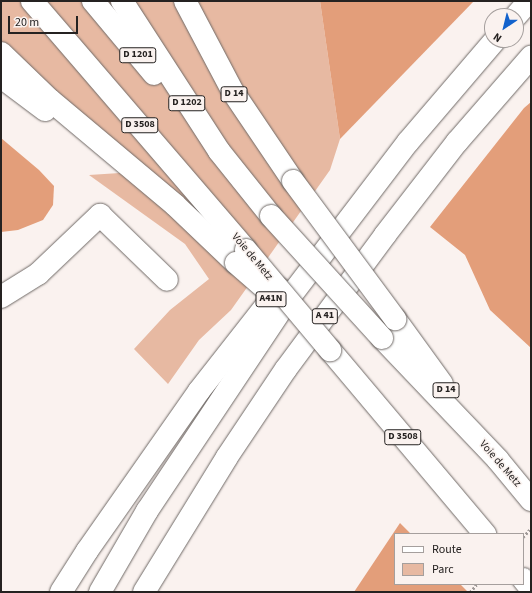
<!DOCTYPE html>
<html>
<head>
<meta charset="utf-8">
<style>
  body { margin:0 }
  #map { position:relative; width:532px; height:593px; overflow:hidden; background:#faf2ef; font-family:"Source Sans 3",sans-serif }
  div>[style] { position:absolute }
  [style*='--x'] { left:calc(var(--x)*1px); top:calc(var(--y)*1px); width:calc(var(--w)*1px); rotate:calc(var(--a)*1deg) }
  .green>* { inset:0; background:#e7b9a2 }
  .forest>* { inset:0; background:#e39e7a }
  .path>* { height:2.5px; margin-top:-1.25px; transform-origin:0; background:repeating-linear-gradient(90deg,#a09a98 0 2px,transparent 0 4px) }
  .roads { filter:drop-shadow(0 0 1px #6f6966) drop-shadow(0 0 1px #6f6966) }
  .minor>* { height:22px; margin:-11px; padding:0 11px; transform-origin:11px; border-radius:11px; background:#fff }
  .highway>* { height:22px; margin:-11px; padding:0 11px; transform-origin:11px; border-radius:11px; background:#fff }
  .bridges { filter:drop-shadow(0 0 1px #6f6966) drop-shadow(0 0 1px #6f6966) }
  .highway-bridge>* { height:22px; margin:-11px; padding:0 11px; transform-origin:11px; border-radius:11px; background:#fff }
  span { translate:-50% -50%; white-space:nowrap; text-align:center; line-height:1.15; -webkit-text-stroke:3px #faf2ef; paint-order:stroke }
  .shield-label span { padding:1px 3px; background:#faf2ef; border:1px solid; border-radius:3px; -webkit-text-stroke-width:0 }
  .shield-label { font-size:10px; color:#252221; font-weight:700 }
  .street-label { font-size:11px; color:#252221 }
  .frame { position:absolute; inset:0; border:2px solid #252221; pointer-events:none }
  .legend { position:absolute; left:394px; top:533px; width:130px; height:52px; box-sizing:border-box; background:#faf2ef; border:1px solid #a59f9d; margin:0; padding:5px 7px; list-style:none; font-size:12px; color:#252221 }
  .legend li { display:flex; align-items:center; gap:8px; height:20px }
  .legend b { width:20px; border:1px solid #a59f9d }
  .north { position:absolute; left:484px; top:8px; width:40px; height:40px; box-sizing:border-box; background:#faf2ef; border:1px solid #a59f9d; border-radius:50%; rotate:215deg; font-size:11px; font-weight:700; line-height:16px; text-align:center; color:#252221 }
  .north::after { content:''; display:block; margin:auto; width:14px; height:18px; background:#1262cc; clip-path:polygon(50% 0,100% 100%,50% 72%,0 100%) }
  .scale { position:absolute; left:8px; top:16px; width:70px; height:18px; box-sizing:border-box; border:2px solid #252221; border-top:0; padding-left:5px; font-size:12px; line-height:14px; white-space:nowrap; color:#252221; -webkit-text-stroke:3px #faf2ef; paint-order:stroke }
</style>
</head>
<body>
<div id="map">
  <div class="green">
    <div style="clip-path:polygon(1px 1px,320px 1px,340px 139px,330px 170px,231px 310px,199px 340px,168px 384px,134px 349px,170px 310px,209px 279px,185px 244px,89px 175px,135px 172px,1px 62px)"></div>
  </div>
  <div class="forest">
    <div style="clip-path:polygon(320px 1px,474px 1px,340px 139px)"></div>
    <div style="clip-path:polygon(531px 102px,531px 348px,490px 310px,465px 255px,430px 227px,524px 108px)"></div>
    <div style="clip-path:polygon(1px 138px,39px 170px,54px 186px,53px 205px,43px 220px,18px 230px,1px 232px)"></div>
    <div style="clip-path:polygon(400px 523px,411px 534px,395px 534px,395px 584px,460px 584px,468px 592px,354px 592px)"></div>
  </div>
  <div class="path">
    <div style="--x:523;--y:537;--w:12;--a:-48"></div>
    <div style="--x:470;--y:592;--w:11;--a:-49"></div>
  </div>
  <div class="roads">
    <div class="minor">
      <div style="--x:1;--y:297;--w:44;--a:-31.9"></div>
      <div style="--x:38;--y:274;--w:86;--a:-43.6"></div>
      <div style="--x:100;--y:215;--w:93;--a:44.1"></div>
    </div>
    <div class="highway">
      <div style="--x:32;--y:1;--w:328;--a:49.3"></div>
      <div style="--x:93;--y:1;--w:95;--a:50.1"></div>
      <div style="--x:122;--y:1;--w:179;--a:57.1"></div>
      <div style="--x:219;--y:151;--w:83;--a:51.3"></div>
      <div style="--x:185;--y:1;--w:103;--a:62.2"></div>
      <div style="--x:233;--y:92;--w:107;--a:56"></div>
      <div style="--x:516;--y:16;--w:20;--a:-49"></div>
      <div style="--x:1;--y:53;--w:68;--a:43.8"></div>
      <div style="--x:50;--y:100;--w:163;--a:40"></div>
      <div style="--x:175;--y:205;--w:84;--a:43.6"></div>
      <div style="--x:1;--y:77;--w:55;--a:36.9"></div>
      <div style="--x:395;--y:319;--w:80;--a:54.1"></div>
      <div style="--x:382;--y:338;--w:168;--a:46.4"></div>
      <div style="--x:498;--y:460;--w:52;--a:50.5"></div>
      <div style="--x:330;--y:350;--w:241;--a:49.9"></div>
      <div style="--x:523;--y:579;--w:13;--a:51"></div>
      <div style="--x:61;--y:592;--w:49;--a:-57.6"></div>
      <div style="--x:87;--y:551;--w:195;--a:-55"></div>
      <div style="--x:199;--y:391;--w:130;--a:-51.9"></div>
      <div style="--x:100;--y:592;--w:94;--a:-59.9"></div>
      <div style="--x:147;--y:511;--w:256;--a:-56.3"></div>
      <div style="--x:289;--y:298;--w:196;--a:-52.7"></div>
      <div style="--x:408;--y:142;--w:134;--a:-49.5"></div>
      <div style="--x:144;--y:592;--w:158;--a:-58.4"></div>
      <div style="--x:227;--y:457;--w:106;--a:-56.2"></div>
      <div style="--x:286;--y:369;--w:167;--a:-53.5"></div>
      <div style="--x:385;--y:235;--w:118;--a:-52.3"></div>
      <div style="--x:457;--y:142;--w:113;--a:-49"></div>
    </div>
  </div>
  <div class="bridges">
    <div class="highway-bridge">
      <div style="--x:293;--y:181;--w:172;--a:53.5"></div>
      <div style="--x:271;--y:216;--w:165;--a:47.7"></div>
      <div style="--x:246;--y:250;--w:131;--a:50"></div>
      <div style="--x:236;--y:263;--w:35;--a:41"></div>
    </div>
  </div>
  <div class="shield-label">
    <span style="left:138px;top:55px">D 1201</span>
    <span style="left:234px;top:94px">D 14</span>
    <span style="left:187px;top:103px">D 1202</span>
    <span style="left:140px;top:125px">D 3508</span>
    <span style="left:271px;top:299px">A41N</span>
    <span style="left:325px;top:316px">A 41</span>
    <span style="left:446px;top:390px">D 14</span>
    <span style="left:403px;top:437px">D 3508</span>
  </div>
  <div class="street-label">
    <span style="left:252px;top:257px;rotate:50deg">Voie de Metz</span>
    <span style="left:500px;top:464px;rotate:49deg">Voie de Metz</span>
  </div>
  <div class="frame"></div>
  <ul class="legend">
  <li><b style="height:5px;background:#fff"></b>Route</li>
  <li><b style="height:11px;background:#e7b9a2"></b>Parc</li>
  </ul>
  <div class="north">N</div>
  <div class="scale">20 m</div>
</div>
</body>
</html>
